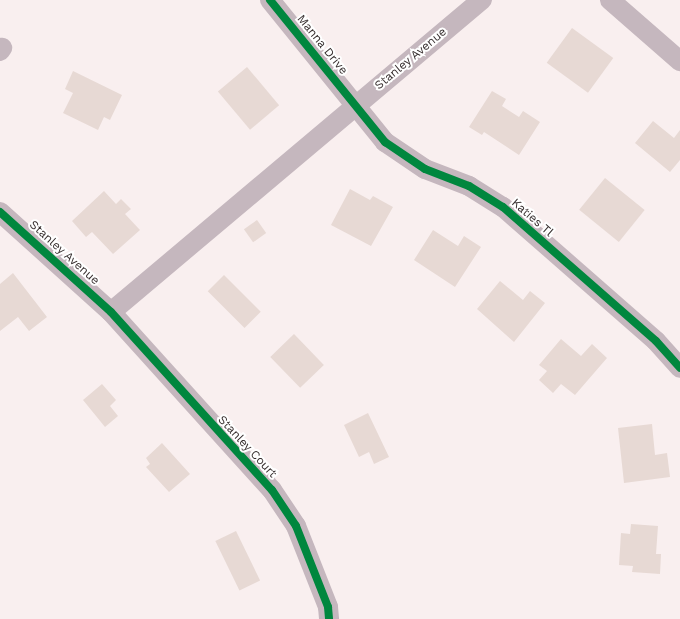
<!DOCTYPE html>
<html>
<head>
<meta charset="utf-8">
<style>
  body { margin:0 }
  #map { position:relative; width:680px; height:619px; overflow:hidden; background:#f9efef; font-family:"Work Sans",sans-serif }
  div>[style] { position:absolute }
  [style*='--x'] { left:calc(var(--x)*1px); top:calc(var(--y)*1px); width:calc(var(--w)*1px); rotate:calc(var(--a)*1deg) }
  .building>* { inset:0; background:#e7d9d4; transform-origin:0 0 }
  .street>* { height:20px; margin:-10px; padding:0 10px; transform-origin:10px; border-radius:10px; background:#c5b7be }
  .cycleway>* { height:8px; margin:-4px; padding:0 4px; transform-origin:4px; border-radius:4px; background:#00873e }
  span { translate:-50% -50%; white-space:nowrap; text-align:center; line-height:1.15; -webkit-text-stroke:4px #fff; paint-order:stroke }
  .street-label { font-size:12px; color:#362e2e }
</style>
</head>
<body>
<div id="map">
  <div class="building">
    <div style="left:572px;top:28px;width:51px;height:43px;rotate:36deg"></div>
    <div style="left:247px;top:67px;width:50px;height:38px;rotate:50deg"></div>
    <div style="clip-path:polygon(73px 71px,122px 95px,110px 120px,104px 117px,98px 130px,63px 113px,73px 93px,65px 89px)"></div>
    <div style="clip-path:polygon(492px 91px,506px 99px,502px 106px,519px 117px,523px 111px,540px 122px,519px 155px,484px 132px,482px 135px,469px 127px)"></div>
    <div style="clip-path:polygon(653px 121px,674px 138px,680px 130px,680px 160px,670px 172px,635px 143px)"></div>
    <div style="left:605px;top:178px;width:51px;height:41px;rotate:39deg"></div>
    <div style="clip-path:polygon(350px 189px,370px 200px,373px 196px,393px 207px,371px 246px,331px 225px)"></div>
    <div style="clip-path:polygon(104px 191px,116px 204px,121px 199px,131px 209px,125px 214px,140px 230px,113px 254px,92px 232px,86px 237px,72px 221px)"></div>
    <div style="left:257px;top:220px;width:16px;height:16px;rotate:55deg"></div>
    <div style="clip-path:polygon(433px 230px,458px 246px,464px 236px,481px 247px,455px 287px,414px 260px)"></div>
    <div style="clip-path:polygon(13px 273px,47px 317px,29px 331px,18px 317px,0 331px,0 284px)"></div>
    <div style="left:224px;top:275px;width:52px;height:23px;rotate:45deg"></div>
    <div style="clip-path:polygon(500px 281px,523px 300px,530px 291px,545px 303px,514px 342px,477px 309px)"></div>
    <div style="left:294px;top:334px;width:43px;height:33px;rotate:46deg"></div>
    <div style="clip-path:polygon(561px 339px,581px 356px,592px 344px,607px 358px,575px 395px,561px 384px,553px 393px,539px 380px,547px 371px,539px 365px)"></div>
    <div style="clip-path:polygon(102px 384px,116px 400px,110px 406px,118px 416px,105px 427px,83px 400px)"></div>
    <div style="clip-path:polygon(368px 413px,389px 457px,374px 464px,369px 452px,359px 457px,344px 425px)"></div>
    <div style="clip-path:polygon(652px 424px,655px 455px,667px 453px,670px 477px,624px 483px,618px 428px)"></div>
    <div style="clip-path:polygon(162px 443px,190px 474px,169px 492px,146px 467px,150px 464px,146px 458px)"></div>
    <div style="clip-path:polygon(631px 524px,658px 526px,656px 554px,661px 554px,660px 574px,632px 572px,633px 566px,619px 565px,621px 533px,630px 534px)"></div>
    <div style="left:236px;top:531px;width:55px;height:23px;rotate:64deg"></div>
  </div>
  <div class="street">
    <div style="--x:270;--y:0;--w:183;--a:51"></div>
    <div style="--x:385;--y:142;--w:48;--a:34"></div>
    <div style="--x:425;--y:169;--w:47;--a:21.1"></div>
    <div style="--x:469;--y:186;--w:40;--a:32"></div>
    <div style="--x:503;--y:207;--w:203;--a:41.2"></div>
    <div style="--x:656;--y:341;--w:36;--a:48"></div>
    <div style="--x:610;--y:0;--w:93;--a:41.1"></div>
    <div style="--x:0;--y:51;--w:4;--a:-56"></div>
    <div style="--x:0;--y:212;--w:149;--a:42"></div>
    <div style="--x:111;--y:312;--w:240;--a:47.9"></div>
    <div style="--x:272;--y:490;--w:43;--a:56.3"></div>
    <div style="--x:296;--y:526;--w:87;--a:68.4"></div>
    <div style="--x:328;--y:607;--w:12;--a:85"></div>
    <div style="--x:111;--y:312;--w:485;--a:-40.1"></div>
  </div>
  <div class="cycleway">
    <div style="--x:270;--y:0;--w:183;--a:51"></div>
    <div style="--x:385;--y:142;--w:48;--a:34"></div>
    <div style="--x:425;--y:169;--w:47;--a:21.1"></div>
    <div style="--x:469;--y:186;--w:40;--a:32"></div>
    <div style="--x:503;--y:207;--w:203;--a:41.2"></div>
    <div style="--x:656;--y:341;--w:36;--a:48"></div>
    <div style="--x:0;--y:212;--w:149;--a:42"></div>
    <div style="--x:111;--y:312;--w:240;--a:47.9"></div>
    <div style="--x:272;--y:490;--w:43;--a:56.3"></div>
    <div style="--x:296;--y:526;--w:87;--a:68.4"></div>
    <div style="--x:328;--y:607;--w:12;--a:85"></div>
  </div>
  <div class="street-label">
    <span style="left:322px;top:45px;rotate:51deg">Manna Drive</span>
    <span style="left:411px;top:59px;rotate:-40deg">Stanley Avenue</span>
    <span style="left:532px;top:218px;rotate:41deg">Katies Tl</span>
    <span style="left:64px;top:253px;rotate:42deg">Stanley Avenue</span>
    <span style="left:247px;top:447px;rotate:47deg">Stanley Court</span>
  </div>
</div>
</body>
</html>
